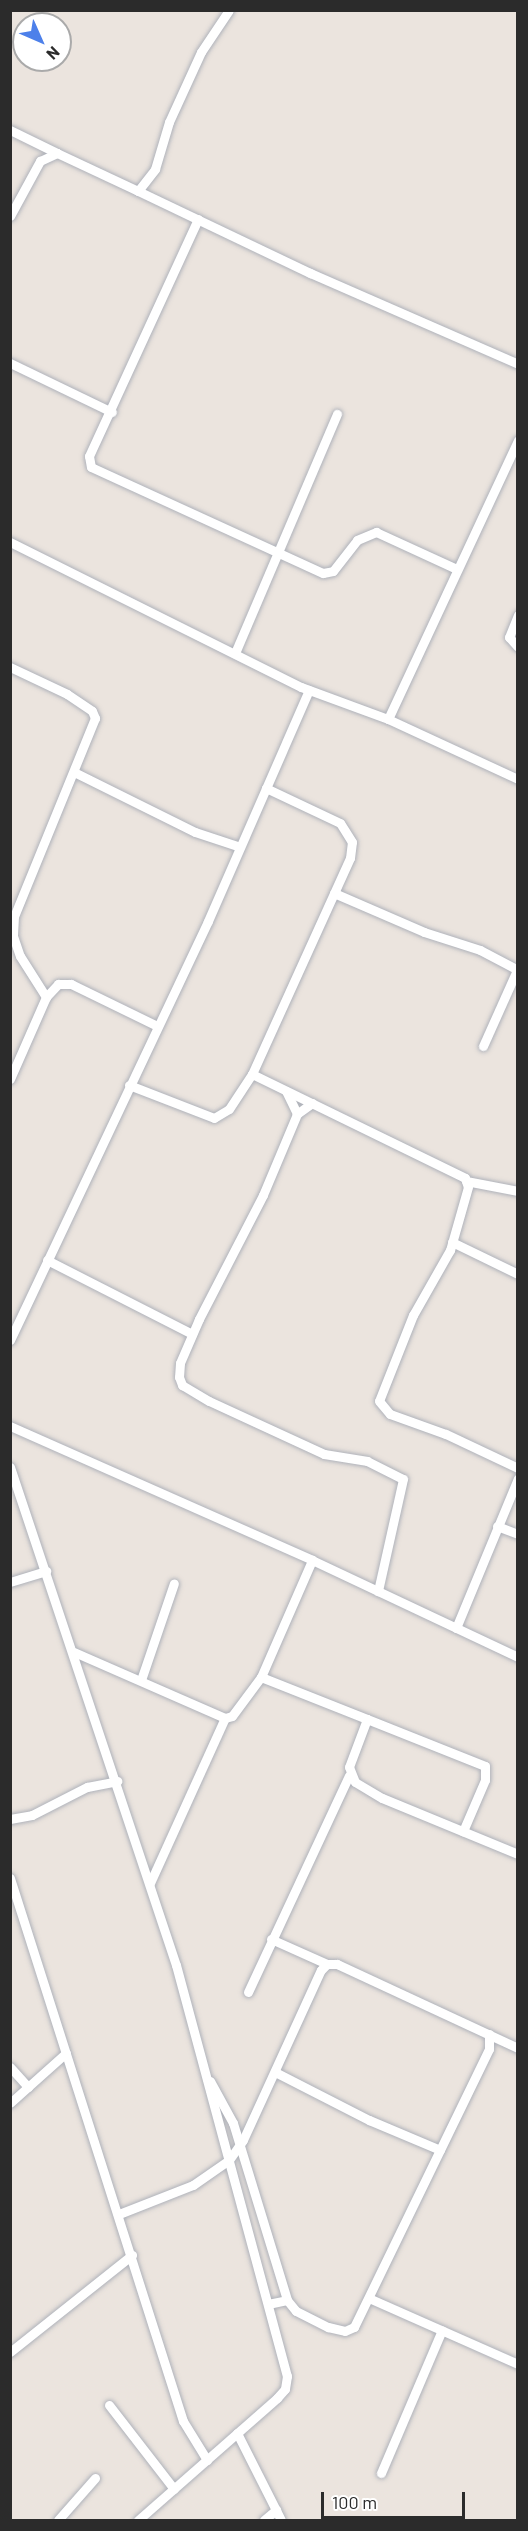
<!DOCTYPE html>
<html>
<head>
<meta charset="utf-8">
<style>
  body { margin:0 }
  #map { position:relative; width:528px; height:2531px; overflow:hidden; background:#ebe4de; font-family:Barlow,sans-serif }
  div>[style] { position:absolute }
  [style*='--x'] { left:calc(var(--x)*1px); top:calc(var(--y)*1px); width:calc(var(--w)*1px); rotate:calc(var(--a)*1deg) }
  .roads { filter:drop-shadow(0 0 2px #afb2ba) drop-shadow(0 0 2px #afb2ba) }
  .minor>* { height:9px; margin:-4.5px; padding:0 4.5px; transform-origin:4.5px; border-radius:4.5px; background:#fff }
  span { translate:-50% -50%; white-space:nowrap; text-align:center; line-height:1.15; -webkit-text-stroke:4.5px #fff; paint-order:stroke }
  .frame { position:absolute; inset:0; border:12px solid #2b2b2b; pointer-events:none }
  .north { position:absolute; left:12px; top:12px; width:60px; height:60px; box-sizing:border-box; background:#fff; border:2px solid #aaa; border-radius:50%; rotate:135deg; font-size:16px; font-weight:700; line-height:24px; text-align:center; color:#2b2b2b }
  .north::after { content:''; display:block; margin:auto; width:21px; height:27px; background:#4d80ea; clip-path:polygon(50% 0,100% 100%,50% 72%,0 100%) }
  .scale { position:absolute; left:321px; top:2492px; width:144px; height:27px; box-sizing:border-box; border:3px solid #2b2b2b; border-top:0; padding-left:8px; font-size:18px; line-height:21px; white-space:nowrap; color:#2b2b2b; -webkit-text-stroke:4px #fff; paint-order:stroke }
</style>
</head>
<body>
<div id="map">
  <div class="roads">
    <div class="minor">
      <div style="--x:10;--y:130;--w:52;--a:26.1"></div>
      <div style="--x:138;--y:191;--w:191;--a:25.5"></div>
      <div style="--x:310;--y:273;--w:227;--a:23.6"></div>
      <div style="--x:10;--y:216;--w:63;--a:-61.4"></div>
      <div style="--x:40;--y:161;--w:19;--a:-25"></div>
      <div style="--x:57;--y:153;--w:89;--a:25.1"></div>
      <div style="--x:138;--y:191;--w:28;--a:-52"></div>
      <div style="--x:155;--y:169;--w:49;--a:-73.4"></div>
      <div style="--x:169;--y:122;--w:77;--a:-65.4"></div>
      <div style="--x:201;--y:52;--w:50;--a:-56.3"></div>
      <div style="--x:198;--y:219;--w:261;--a:114.7"></div>
      <div style="--x:89;--y:456;--w:11;--a:80"></div>
      <div style="--x:91;--y:467;--w:255;--a:24.6"></div>
      <div style="--x:323;--y:573;--w:10;--a:-11"></div>
      <div style="--x:333;--y:571;--w:39;--a:-52"></div>
      <div style="--x:357;--y:540;--w:21;--a:-23"></div>
      <div style="--x:376;--y:532;--w:89;--a:24.6"></div>
      <div style="--x:10;--y:363;--w:113;--a:25.7"></div>
      <div style="--x:10;--y:542;--w:325;--a:26.5"></div>
      <div style="--x:301;--y:687;--w:93;--a:20.2"></div>
      <div style="--x:388;--y:719;--w:143;--a:24.8"></div>
      <div style="--x:518;--y:615;--w:24;--a:112"></div>
      <div style="--x:509;--y:637;--w:13;--a:48"></div>
      <div style="--x:235;--y:653;--w:260;--a:-66.9"></div>
      <div style="--x:10;--y:667;--w:63;--a:25.3"></div>
      <div style="--x:67;--y:694;--w:30;--a:34"></div>
      <div style="--x:92;--y:711;--w:8;--a:67"></div>
      <div style="--x:95;--y:718;--w:214;--a:112.2"></div>
      <div style="--x:14;--y:916;--w:20;--a:93"></div>
      <div style="--x:13;--y:936;--w:21;--a:71"></div>
      <div style="--x:20;--y:956;--w:49;--a:57.6"></div>
      <div style="--x:388;--y:719;--w:308;--a:-65"></div>
      <div style="--x:74;--y:772;--w:135;--a:26.4"></div>
      <div style="--x:195;--y:832;--w:47;--a:18.4"></div>
      <div style="--x:334;--y:893;--w:98;--a:23.4"></div>
      <div style="--x:424;--y:932;--w:59;--a:17.8"></div>
      <div style="--x:480;--y:950;--w:43;--a:27.8"></div>
      <div style="--x:483;--y:1046;--w:83;--a:-65.9"></div>
      <div style="--x:252;--y:1074;--w:237;--a:26"></div>
      <div style="--x:465;--y:1178;--w:9;--a:72"></div>
      <div style="--x:468;--y:1187;--w:66;--a:105.9"></div>
      <div style="--x:450;--y:1250;--w:75;--a:119.6"></div>
      <div style="--x:413;--y:1315;--w:92;--a:111.6"></div>
      <div style="--x:379;--y:1401;--w:17;--a:50"></div>
      <div style="--x:390;--y:1414;--w:59;--a:19.7"></div>
      <div style="--x:446;--y:1434;--w:80;--a:25.3"></div>
      <div style="--x:10;--y:1079;--w:90;--a:-66.3"></div>
      <div style="--x:46;--y:997;--w:18;--a:-47"></div>
      <div style="--x:58;--y:984;--w:13;--a:0"></div>
      <div style="--x:71;--y:984;--w:96;--a:26"></div>
      <div style="--x:129;--y:1085;--w:91;--a:21.2"></div>
      <div style="--x:214;--y:1118;--w:17;--a:-31"></div>
      <div style="--x:229;--y:1109;--w:42;--a:-56.7"></div>
      <div style="--x:252;--y:1074;--w:237;--a:-65.6"></div>
      <div style="--x:350;--y:858;--w:16;--a:-83"></div>
      <div style="--x:352;--y:842;--w:22;--a:-122"></div>
      <div style="--x:340;--y:823;--w:82;--a:-154.7"></div>
      <div style="--x:286;--y:1091;--w:25;--a:64"></div>
      <div style="--x:312;--y:1103;--w:19;--a:144"></div>
      <div style="--x:297;--y:1114;--w:88;--a:112.8"></div>
      <div style="--x:263;--y:1195;--w:140;--a:117.3"></div>
      <div style="--x:199;--y:1319;--w:48;--a:113.4"></div>
      <div style="--x:180;--y:1363;--w:14;--a:94"></div>
      <div style="--x:179;--y:1377;--w:9;--a:69"></div>
      <div style="--x:182;--y:1385;--w:31;--a:31"></div>
      <div style="--x:209;--y:1401;--w:127;--a:24.7"></div>
      <div style="--x:324;--y:1454;--w:44;--a:9.2"></div>
      <div style="--x:367;--y:1461;--w:40;--a:26.6"></div>
      <div style="--x:403;--y:1479;--w:115;--a:102.6"></div>
      <div style="--x:466;--y:1181;--w:53;--a:10.9"></div>
      <div style="--x:452;--y:1242;--w:73;--a:25.9"></div>
      <div style="--x:47;--y:1260;--w:163;--a:27"></div>
      <div style="--x:10;--y:1340;--w:463;--a:-64.7"></div>
      <div style="--x:208;--y:921;--w:252;--a:-66.4"></div>
      <div style="--x:10;--y:1426;--w:330;--a:23.9"></div>
      <div style="--x:312;--y:1560;--w:228;--a:25.2"></div>
      <div style="--x:10;--y:1467;--w:525;--a:71.57"></div>
      <div style="--x:176;--y:1965;--w:426;--a:74.9"></div>
      <div style="--x:287;--y:2376;--w:13;--a:99"></div>
      <div style="--x:285;--y:2389;--w:12;--a:132"></div>
      <div style="--x:277;--y:2398;--w:185;--a:138.7"></div>
      <div style="--x:497;--y:1526;--w:22;--a:21"></div>
      <div style="--x:10;--y:1582;--w:38;--a:-17"></div>
      <div style="--x:456;--y:1628;--w:162;--a:-67.5"></div>
      <div style="--x:74;--y:1652;--w:165;--a:23.6"></div>
      <div style="--x:225;--y:1718;--w:7;--a:-16"></div>
      <div style="--x:232;--y:1716;--w:49;--a:-53.4"></div>
      <div style="--x:261;--y:1677;--w:128;--a:-66.4"></div>
      <div style="--x:261;--y:1677;--w:114;--a:21.6"></div>
      <div style="--x:367;--y:1719;--w:51;--a:110.6"></div>
      <div style="--x:349;--y:1767;--w:16;--a:68"></div>
      <div style="--x:355;--y:1782;--w:31;--a:31"></div>
      <div style="--x:382;--y:1798;--w:147;--a:22.4"></div>
      <div style="--x:141;--y:1680;--w:102;--a:-71.2"></div>
      <div style="--x:367;--y:1719;--w:127;--a:21.7"></div>
      <div style="--x:485;--y:1766;--w:14;--a:90"></div>
      <div style="--x:485;--y:1780;--w:56;--a:113.3"></div>
      <div style="--x:10;--y:1819;--w:22;--a:-10"></div>
      <div style="--x:32;--y:1815;--w:62;--a:-27"></div>
      <div style="--x:87;--y:1787;--w:31;--a:-11"></div>
      <div style="--x:10;--y:1878;--w:570;--a:72.33"></div>
      <div style="--x:183;--y:2421;--w:46;--a:58.4"></div>
      <div style="--x:150;--y:1883;--w:181;--a:-65.6"></div>
      <div style="--x:271;--y:1939;--w:61;--a:24.1"></div>
      <div style="--x:248;--y:1992;--w:239;--a:-65"></div>
      <div style="--x:10;--y:2067;--w:27;--a:48"></div>
      <div style="--x:275;--y:2072;--w:106;--a:27.1"></div>
      <div style="--x:369;--y:2120;--w:77;--a:22.9"></div>
      <div style="--x:210;--y:2081;--w:48;--a:61.3"></div>
      <div style="--x:233;--y:2123;--w:185;--a:73"></div>
      <div style="--x:10;--y:2103;--w:75;--a:-41.8"></div>
      <div style="--x:119;--y:2214;--w:79;--a:-21.4"></div>
      <div style="--x:193;--y:2185;--w:44;--a:-34.8"></div>
      <div style="--x:229;--y:2160;--w:24;--a:-55"></div>
      <div style="--x:243;--y:2140;--w:187;--a:-65.4"></div>
      <div style="--x:321;--y:1970;--w:8;--a:-45"></div>
      <div style="--x:327;--y:1964;--w:10;--a:0"></div>
      <div style="--x:337;--y:1964;--w:200;--a:24.9"></div>
      <div style="--x:371;--y:2299;--w:161;--a:23.9"></div>
      <div style="--x:268;--y:2304;--w:19;--a:-12"></div>
      <div style="--x:287;--y:2300;--w:14;--a:51"></div>
      <div style="--x:296;--y:2311;--w:36;--a:27"></div>
      <div style="--x:328;--y:2327;--w:17;--a:13"></div>
      <div style="--x:345;--y:2331;--w:10;--a:-24"></div>
      <div style="--x:354;--y:2327;--w:309;--a:-64.1"></div>
      <div style="--x:489;--y:2049;--w:15;--a:-90"></div>
      <div style="--x:10;--y:2352;--w:156;--a:-38.5"></div>
      <div style="--x:109;--y:2405;--w:106;--a:52.3"></div>
      <div style="--x:237;--y:2433;--w:97;--a:63.2"></div>
      <div style="--x:381;--y:2473;--w:155;--a:-66.9"></div>
      <div style="--x:58;--y:2520;--w:56;--a:-48.6"></div>
      <div style="--x:264;--y:2520;--w:16;--a:-40"></div>
    </div>
  </div>
  <div class="frame"></div>
  <div class="north">N</div>
  <div class="scale">100 m</div>
</div>
</body>
</html>
